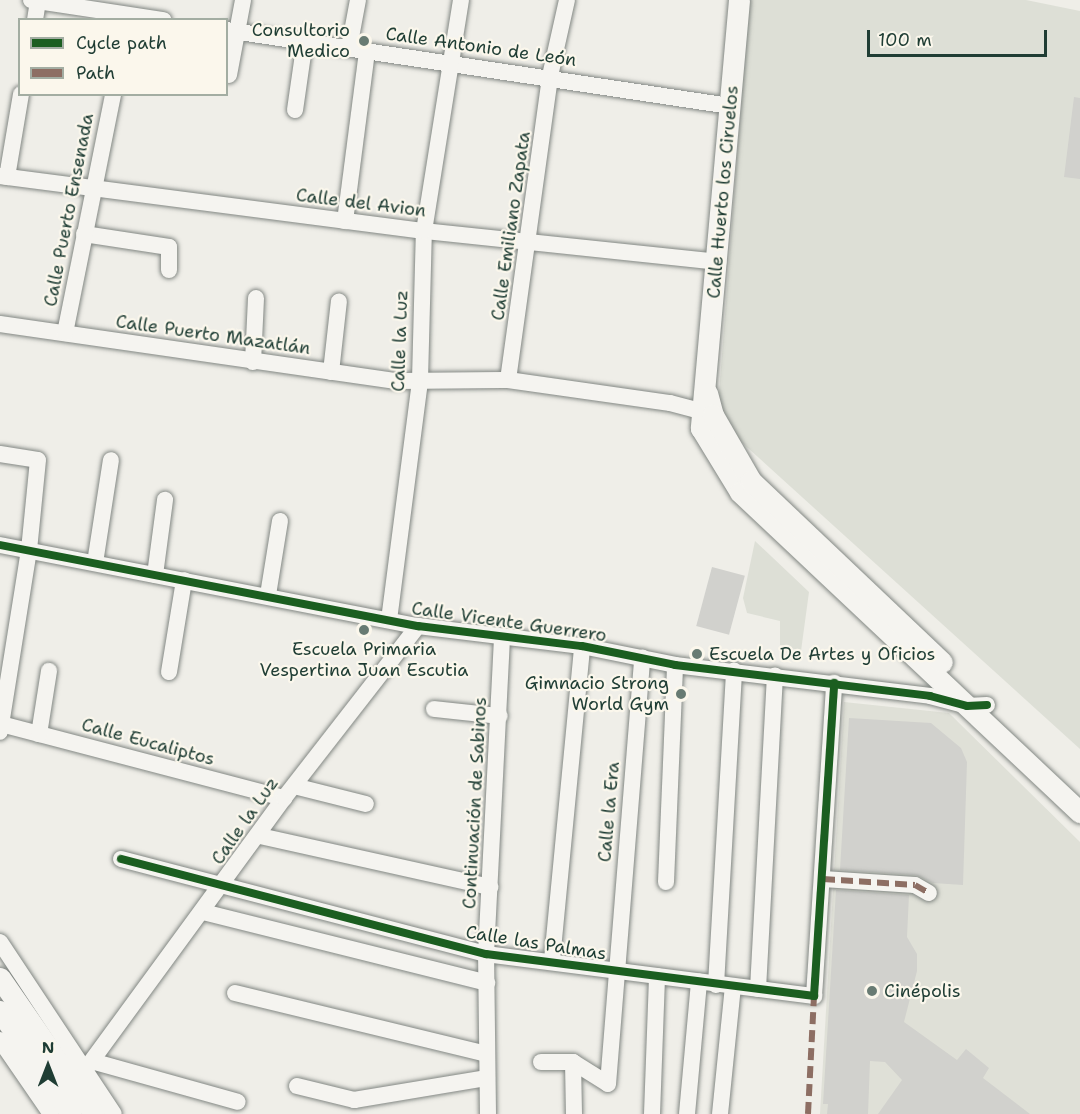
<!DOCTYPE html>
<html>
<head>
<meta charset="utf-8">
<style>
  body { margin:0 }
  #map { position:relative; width:1080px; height:1114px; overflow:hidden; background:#efeee8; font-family:"Shantell Sans",sans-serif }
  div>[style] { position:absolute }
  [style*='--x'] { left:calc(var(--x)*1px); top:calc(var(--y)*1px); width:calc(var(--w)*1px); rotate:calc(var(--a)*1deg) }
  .built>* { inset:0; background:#dfe0d7 }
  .green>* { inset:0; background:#dddfd6 }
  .building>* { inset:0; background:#d1d1cd; transform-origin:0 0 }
  .roads { filter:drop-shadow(0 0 2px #828783) drop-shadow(0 0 2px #828783) }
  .minor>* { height:16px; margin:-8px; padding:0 8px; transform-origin:8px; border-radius:8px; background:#f5f4f0 }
  .major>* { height:21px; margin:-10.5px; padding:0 10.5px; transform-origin:10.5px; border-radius:10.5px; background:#f5f4f0 }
  .quiet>* { height:6px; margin-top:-3px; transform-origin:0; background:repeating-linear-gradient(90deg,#8d6e63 0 12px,transparent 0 18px) }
  .cycleway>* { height:8px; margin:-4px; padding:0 4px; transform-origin:4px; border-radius:4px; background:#1b5e20 }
  .dots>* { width:16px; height:16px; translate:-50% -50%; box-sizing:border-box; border:3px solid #fbf7ec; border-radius:50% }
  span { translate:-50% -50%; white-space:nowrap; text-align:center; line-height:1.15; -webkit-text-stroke:4.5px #fbf7ec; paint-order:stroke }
  .poi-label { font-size:18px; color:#1f3d34 }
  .right { translate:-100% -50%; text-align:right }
  .left { translate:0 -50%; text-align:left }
  .street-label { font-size:18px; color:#1f3d34 }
  .legend { position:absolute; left:18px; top:18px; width:210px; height:78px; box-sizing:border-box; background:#fbf7ec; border:2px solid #a3ada2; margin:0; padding:8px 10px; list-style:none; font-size:18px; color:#1f3d34 }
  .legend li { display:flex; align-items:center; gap:12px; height:30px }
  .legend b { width:30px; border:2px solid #a3ada2 }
  .north { position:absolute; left:18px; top:1036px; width:60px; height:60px; -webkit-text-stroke:4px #fbf7ec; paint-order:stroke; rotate:0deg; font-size:16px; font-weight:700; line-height:24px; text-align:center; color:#1f3d34 }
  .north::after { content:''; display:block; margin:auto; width:21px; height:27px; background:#1f3d34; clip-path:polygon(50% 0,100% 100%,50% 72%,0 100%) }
  .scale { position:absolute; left:867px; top:30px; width:180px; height:27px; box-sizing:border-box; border:3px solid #1f3d34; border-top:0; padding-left:8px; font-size:18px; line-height:21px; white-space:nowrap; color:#1f3d34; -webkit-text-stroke:4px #fbf7ec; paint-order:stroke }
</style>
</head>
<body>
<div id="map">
  <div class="built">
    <div style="clip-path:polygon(844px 702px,949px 713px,1080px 842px,1080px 1114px,820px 1114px)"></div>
  </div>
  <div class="green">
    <div style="clip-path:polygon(749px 0,1026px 0,1080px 11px,1080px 749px,717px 420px)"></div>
    <div style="clip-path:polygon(755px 541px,809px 592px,801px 651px,780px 645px,780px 621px,747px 613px,743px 598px)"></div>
  </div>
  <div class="building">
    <div style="clip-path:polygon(1074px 97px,1080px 98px,1080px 179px,1064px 177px)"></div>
    <div style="left:712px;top:567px;width:34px;height:61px;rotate:15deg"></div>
    <div style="clip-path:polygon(849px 718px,931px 723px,961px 748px,967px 762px,963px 885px,933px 883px,916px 875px,840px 870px)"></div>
    <div style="clip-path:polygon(836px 890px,909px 895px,907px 937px,917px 954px,917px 971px,904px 1022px,957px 1060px,966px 1049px,989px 1068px,983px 1078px,1030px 1114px,878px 1114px,902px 1080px,885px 1062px,870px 1061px,868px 1114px,827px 1114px,828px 1104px,823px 1104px)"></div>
  </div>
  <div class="roads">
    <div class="minor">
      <div style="--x:31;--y:0;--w:134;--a:8.6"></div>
      <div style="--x:35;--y:20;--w:19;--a:-81"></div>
      <div style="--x:226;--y:30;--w:510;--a:8.58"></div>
      <div style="--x:349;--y:48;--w:49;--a:-79.4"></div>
      <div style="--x:229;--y:75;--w:76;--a:-79.4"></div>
      <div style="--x:295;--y:110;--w:70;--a:-81.8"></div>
      <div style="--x:0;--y:176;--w:428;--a:7.4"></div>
      <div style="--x:424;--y:231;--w:296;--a:6"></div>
      <div style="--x:7;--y:177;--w:84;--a:-80.4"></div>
      <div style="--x:345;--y:221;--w:171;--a:-82.6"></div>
      <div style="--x:84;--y:234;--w:86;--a:8.7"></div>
      <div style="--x:169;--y:247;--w:23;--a:90"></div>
      <div style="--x:0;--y:324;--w:402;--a:8.2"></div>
      <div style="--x:398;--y:381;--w:110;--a:-0.5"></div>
      <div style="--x:508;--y:380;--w:164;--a:8.1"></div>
      <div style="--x:670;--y:403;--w:43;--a:14.7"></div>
      <div style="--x:65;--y:333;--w:244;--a:-78.6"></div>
      <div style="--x:253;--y:362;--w:64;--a:-87.3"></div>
      <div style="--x:331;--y:372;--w:71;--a:-83.6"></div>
      <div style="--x:508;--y:380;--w:307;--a:-82.1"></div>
      <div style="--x:550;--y:76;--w:78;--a:-77.4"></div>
      <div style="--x:0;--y:454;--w:38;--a:9"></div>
      <div style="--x:38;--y:460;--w:90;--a:95.7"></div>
      <div style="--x:29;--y:550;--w:184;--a:99.1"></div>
      <div style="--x:0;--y:545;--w:426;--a:11"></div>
      <div style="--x:418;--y:626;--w:165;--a:7"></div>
      <div style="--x:582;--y:646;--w:95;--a:11.5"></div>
      <div style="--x:675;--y:665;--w:257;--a:6.9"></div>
      <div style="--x:930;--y:696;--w:38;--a:15"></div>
      <div style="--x:967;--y:706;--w:20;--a:-3"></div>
      <div style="--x:95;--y:563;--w:104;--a:-81.2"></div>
      <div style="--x:155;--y:575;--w:76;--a:-82.4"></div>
      <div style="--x:268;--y:595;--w:75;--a:-80.8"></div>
      <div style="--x:389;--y:620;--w:242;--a:-82.6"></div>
      <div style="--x:420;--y:380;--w:149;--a:-88.5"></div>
      <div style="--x:424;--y:231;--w:234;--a:-80.9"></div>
      <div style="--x:169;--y:672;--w:93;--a:-80.7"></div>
      <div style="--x:434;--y:709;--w:66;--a:6.1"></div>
      <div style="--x:1;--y:724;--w:293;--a:14.7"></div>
      <div style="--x:39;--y:734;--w:64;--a:-81"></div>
      <div style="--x:294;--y:786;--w:74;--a:14"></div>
      <div style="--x:260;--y:836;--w:236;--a:12.5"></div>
      <div style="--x:121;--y:859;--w:377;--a:14.6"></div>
      <div style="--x:486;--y:954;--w:331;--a:7.3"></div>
      <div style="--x:814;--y:996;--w:314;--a:-86.3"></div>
      <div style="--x:823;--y:879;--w:92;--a:3.7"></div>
      <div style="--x:915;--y:885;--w:16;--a:30"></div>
      <div style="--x:666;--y:882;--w:217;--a:-87.6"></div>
      <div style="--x:203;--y:912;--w:293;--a:14"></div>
      <div style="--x:0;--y:942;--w:206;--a:56.5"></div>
      <div style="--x:552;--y:960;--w:315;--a:-84.5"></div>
      <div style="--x:716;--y:985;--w:315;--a:-86.7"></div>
      <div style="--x:758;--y:989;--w:314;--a:-86.9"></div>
      <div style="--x:235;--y:993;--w:259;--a:13.6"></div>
      <div style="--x:0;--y:1040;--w:90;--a:55.4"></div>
      <div style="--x:95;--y:1062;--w:148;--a:15.6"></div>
      <div style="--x:541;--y:1062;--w:32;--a:0"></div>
      <div style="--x:573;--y:1062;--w:41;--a:32.2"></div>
      <div style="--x:608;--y:1084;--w:428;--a:-85.4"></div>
      <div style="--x:573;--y:1062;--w:52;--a:88.9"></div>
      <div style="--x:85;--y:1070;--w:337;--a:-53.8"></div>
      <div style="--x:284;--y:798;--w:218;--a:-52.1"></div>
      <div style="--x:297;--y:1086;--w:59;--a:13.8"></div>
      <div style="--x:354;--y:1100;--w:135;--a:-9.4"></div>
      <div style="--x:488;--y:1114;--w:160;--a:-90.7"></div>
      <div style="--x:486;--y:954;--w:316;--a:-87.1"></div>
      <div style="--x:652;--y:1114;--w:138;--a:-87.9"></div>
      <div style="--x:687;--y:1114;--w:133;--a:-84.8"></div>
      <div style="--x:720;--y:1114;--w:128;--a:-84.2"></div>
    </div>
    <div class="major">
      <div style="--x:739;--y:0;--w:430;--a:95.1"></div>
      <div style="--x:701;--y:428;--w:75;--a:58.6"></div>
      <div style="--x:740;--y:492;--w:467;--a:43.3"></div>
      <div style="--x:707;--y:393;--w:23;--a:75"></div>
      <div style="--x:713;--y:415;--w:76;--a:60.1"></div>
      <div style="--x:751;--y:481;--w:263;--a:43.5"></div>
      <div style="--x:0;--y:978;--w:165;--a:55.3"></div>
      <div style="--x:0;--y:1011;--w:125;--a:55.4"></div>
    </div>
  </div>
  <div class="quiet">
    <div style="--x:823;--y:879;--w:92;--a:3.7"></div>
    <div style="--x:915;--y:885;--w:16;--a:30"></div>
    <div style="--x:808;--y:1114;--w:118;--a:-87.1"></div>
  </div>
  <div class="cycleway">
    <div style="--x:0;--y:545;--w:426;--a:11"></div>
    <div style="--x:418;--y:626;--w:165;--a:7"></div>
    <div style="--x:582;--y:646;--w:95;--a:11.5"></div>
    <div style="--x:675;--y:665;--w:257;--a:6.9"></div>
    <div style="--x:930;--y:696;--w:38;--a:15"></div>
    <div style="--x:967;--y:706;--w:20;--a:-3"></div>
    <div style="--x:121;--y:859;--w:377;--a:14.6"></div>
    <div style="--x:486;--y:954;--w:331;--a:7.3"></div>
    <div style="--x:814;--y:996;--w:314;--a:-86.3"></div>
  </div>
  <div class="dots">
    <div style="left:364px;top:41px;background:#687b73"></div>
    <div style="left:364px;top:630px;background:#687b73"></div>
    <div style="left:697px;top:654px;background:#687b73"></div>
    <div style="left:681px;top:694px;background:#687b73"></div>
    <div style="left:872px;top:991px;background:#687b73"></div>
  </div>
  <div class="poi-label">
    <span class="right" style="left:350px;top:41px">Consultorio<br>Medico</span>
    <span style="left:364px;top:660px">Escuela Primaria<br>Vespertina Juan Escutia</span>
    <span class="left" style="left:709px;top:654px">Escuela De Artes y Oficios</span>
    <span class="right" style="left:669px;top:694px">Gimnacio Strong<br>World Gym</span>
    <span class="left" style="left:884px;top:991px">Cinépolis</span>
  </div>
  <div class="street-label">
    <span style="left:481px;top:47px;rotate:8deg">Calle Antonio de León</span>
    <span style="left:723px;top:192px;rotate:-85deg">Calle Huerto los Ciruelos</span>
    <span style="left:361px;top:203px;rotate:7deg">Calle del Avion</span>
    <span style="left:69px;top:210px;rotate:-79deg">Calle Puerto Ensenada</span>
    <span style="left:511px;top:226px;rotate:-82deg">Calle Emiliano Zapata</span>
    <span style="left:213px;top:335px;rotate:8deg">Calle Puerto Mazatlán</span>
    <span style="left:400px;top:341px;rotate:-88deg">Calle la Luz</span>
    <span style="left:509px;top:622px;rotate:8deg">Calle Vicente Guerrero</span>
    <span style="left:148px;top:742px;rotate:15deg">Calle Eucaliptos</span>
    <span style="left:475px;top:803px;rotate:-87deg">Continuación de Sabinos</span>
    <span style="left:609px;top:812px;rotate:-85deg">Calle la Era</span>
    <span style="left:245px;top:821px;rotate:-55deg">Calle la Luz</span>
    <span style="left:536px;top:943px;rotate:9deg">Calle las Palmas</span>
  </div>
  <ul class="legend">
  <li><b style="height:8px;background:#1b5e20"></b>Cycle path</li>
  <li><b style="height:8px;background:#8d6e63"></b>Path</li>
  </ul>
  <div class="north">N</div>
  <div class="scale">100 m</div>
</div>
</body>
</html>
